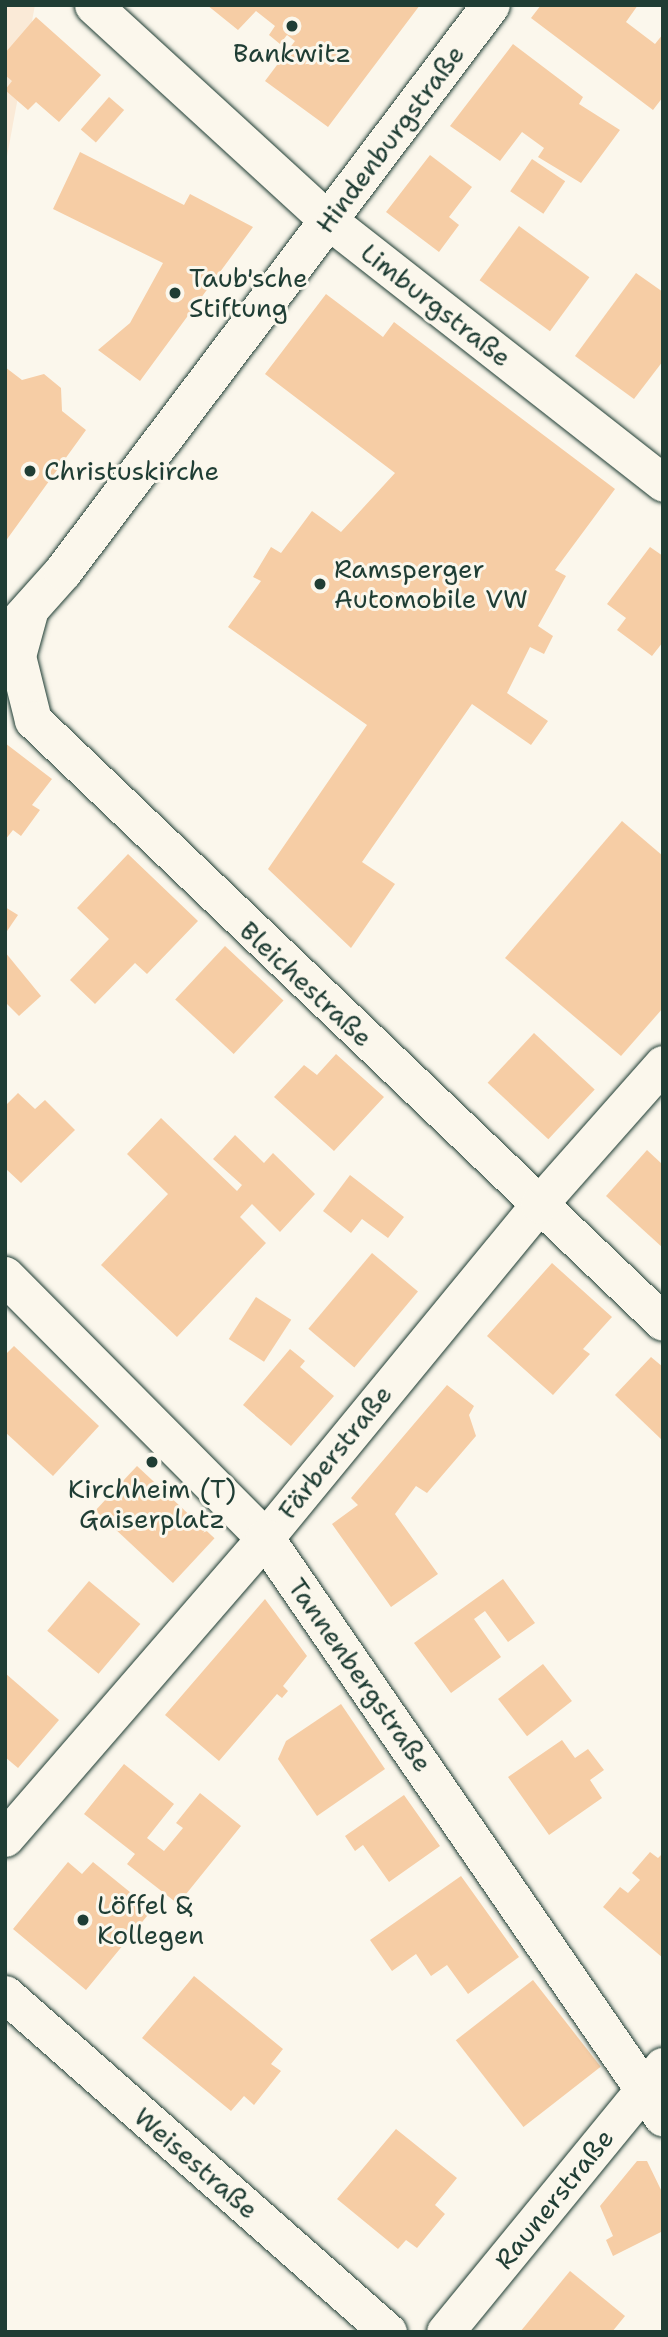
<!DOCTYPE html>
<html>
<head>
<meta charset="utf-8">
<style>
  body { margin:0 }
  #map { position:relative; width:668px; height:2337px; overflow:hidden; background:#fbf7ec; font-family:"Shantell Sans",sans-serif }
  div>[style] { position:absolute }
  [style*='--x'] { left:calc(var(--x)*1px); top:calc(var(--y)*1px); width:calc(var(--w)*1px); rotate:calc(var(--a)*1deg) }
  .built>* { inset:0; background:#faead7 }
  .building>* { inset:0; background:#f6cda5; transform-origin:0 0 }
  .roads { filter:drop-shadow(0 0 2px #1f3d34) drop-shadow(0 0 2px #1f3d34) }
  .street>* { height:37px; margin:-18.5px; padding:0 18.5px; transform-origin:18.5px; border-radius:18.5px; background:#fbf7ec }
  .secondary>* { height:38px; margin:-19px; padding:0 19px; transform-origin:19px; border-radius:19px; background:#fbf7ec }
  .dots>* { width:19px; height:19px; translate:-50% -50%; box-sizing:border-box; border:4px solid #fbf7ec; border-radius:50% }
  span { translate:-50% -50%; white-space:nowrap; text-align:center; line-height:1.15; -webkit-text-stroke:6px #fbf7ec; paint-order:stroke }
  .poi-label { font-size:26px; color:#1f3d34 }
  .left { translate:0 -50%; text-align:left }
  .street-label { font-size:26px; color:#1f3d34 }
  .frame { position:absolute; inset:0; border:7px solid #1f3d34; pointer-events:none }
</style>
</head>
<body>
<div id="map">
  <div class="built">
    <div style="clip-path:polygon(5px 5px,35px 5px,5px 167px)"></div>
  </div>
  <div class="building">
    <div style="clip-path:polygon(207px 5px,420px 5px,328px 127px,265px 81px,295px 41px,287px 35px,280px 44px,269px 35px,275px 26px,256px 11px,238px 30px)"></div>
    <div style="clip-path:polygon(541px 5px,638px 5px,626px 22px,655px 44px,663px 34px,663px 97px,653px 110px,531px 18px)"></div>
    <div style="clip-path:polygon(36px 17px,101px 75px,59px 122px,36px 102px,28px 110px,5px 90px,12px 81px,5px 75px,5px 53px)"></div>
    <div style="clip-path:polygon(513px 44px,583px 97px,579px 104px,620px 130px,581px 183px,538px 157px,544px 148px,522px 132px,500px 161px,450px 126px)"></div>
    <div style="left:109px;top:97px;width:20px;height:43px;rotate:41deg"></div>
    <div style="clip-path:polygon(80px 152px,184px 205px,190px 194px,253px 227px,140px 381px,98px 350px,130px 323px,163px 263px,53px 209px)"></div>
    <div style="clip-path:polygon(430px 155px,472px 187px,449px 217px,459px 225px,439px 252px,386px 212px)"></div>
    <div style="left:532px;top:159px;width:40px;height:39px;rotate:34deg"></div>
    <div style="left:519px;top:226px;width:87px;height:67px;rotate:36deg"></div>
    <div style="clip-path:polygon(636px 273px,663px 292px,663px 361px,634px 399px,575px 356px)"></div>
    <div style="clip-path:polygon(326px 294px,383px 337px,394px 322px,615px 489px,555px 570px,566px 576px,538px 626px,553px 636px,544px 654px,530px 647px,507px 693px,548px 721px,531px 745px,472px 704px,362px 862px,395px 884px,351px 948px,268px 869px,367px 725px,228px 627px,261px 581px,253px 577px,271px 547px,281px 553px,312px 511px,341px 532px,395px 473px,265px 374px)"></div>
    <div style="clip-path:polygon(5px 367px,22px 380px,44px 374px,61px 388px,62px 411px,86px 430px,5px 542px)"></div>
    <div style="clip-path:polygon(650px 547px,663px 556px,663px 642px,652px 656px,617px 630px,626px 618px,607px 604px)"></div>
    <div style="clip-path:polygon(5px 743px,52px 779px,32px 805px,40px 810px,21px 836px,13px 830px,5px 840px)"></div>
    <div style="clip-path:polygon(622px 821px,663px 856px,663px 1008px,621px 1056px,505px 958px)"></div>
    <div style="clip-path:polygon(128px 854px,198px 921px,147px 974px,135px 963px,95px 1004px,70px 980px,109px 939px,77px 908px)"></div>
    <div style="clip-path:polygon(5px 907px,18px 915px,5px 934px)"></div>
    <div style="left:225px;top:946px;width:80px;height:73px;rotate:43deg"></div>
    <div style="clip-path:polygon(5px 952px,41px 996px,19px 1016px,5px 1002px)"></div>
    <div style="left:534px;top:1033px;width:83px;height:68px;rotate:43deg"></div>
    <div style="clip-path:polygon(336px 1054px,384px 1097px,334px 1151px,274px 1097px,304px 1065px,317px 1075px)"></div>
    <div style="clip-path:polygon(18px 1093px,35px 1109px,45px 1100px,75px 1130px,21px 1183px,5px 1168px,5px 1106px)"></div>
    <div style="clip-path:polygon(161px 1118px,237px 1191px,242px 1185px,213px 1159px,235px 1135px,264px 1163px,273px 1153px,315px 1194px,280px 1232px,252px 1204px,240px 1217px,266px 1243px,177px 1337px,101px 1265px,168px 1194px,127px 1154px)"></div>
    <div style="clip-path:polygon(647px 1150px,663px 1165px,663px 1248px,606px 1196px)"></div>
    <div style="clip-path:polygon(350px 1175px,404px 1217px,388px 1238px,362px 1219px,351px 1233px,323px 1211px)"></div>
    <div style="left:372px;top:1253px;width:60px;height:99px;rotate:40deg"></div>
    <div style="clip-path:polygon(552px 1263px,612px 1317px,583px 1349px,590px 1354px,553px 1395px,487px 1336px)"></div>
    <div style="left:256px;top:1297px;width:42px;height:50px;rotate:33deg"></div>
    <div style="clip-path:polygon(14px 1346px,99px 1426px,53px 1476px,5px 1432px,5px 1355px)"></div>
    <div style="clip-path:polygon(290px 1349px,305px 1361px,300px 1367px,334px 1396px,291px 1446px,243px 1405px)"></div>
    <div style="clip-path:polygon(651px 1357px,663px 1367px,663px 1441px,615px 1395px)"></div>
    <div style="clip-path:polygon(447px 1385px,474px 1406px,469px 1415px,476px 1436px,427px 1493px,416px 1486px,395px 1514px,438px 1574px,391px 1607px,332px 1524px,358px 1505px,351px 1498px)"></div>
    <div style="left:137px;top:1466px;width:106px;height:61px;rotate:43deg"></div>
    <div style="clip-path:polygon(503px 1579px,535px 1623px,508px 1642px,485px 1611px,474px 1619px,501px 1657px,451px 1693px,414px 1643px)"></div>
    <div style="left:89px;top:1581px;width:67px;height:65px;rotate:40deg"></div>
    <div style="clip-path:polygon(265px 1599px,307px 1656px,283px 1686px,288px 1691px,282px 1698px,277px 1694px,219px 1761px,165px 1715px)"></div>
    <div style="left:543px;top:1664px;width:47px;height:57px;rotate:52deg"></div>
    <div style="clip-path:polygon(5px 1673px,59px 1720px,18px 1768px,5px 1757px)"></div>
    <div style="clip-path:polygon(341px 1704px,385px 1769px,317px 1816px,278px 1759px,286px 1741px)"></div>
    <div style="clip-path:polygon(562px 1740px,575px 1758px,588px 1749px,604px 1770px,590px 1780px,602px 1798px,549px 1835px,508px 1777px)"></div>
    <div style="clip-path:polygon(124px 1764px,174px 1804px,147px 1838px,164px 1851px,183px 1828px,176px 1823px,200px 1793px,241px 1826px,178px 1904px,127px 1864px,135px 1854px,84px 1814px)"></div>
    <div style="clip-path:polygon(404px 1795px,440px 1846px,389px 1882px,363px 1845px,355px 1851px,345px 1836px)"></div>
    <div style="clip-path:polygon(650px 1852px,658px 1858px,663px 1853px,663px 1958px,603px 1907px,620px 1887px,628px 1893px,640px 1880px,632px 1873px)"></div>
    <div style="clip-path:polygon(68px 1862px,82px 1874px,93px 1862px,152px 1910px,86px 1990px,13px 1929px)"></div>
    <div style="clip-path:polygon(461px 1876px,519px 1957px,468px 1994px,447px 1965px,431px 1976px,416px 1954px,392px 1971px,370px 1940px)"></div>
    <div style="clip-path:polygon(194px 1976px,283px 2049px,271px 2064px,281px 2071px,254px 2105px,244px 2096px,231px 2111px,142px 2038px)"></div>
    <div style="left:533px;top:1980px;width:110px;height:98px;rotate:52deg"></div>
    <div style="clip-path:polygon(396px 2129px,457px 2178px,435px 2205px,445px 2214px,417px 2248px,406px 2240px,398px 2249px,337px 2199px)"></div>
    <div style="clip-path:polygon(637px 2161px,647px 2161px,663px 2194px,663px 2231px,613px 2256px,606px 2240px,613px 2236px,600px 2206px)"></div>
    <div style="clip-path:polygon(570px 2271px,625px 2316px,612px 2332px,520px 2332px)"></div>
  </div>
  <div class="roads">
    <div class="street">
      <div style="--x:93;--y:5;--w:319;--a:42.5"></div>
      <div style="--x:328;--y:220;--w:426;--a:38.1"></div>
      <div style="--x:29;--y:612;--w:46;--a:105.3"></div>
      <div style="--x:17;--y:656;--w:66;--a:76"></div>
      <div style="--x:33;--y:720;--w:871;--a:43.7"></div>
      <div style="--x:5;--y:1838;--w:397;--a:-49.1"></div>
      <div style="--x:265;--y:1538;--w:432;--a:-50.6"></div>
      <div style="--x:539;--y:1204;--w:187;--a:-48.5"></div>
      <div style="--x:5;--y:1994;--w:511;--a:41.43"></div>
      <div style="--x:445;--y:2332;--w:344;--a:-50.7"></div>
    </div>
    <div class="secondary">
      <div style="--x:5;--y:637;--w:87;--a:-48.3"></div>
      <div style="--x:63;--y:572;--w:710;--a:-52.95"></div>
      <div style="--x:5;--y:1276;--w:369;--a:45.2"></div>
      <div style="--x:265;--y:1538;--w:703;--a:55.5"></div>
    </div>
  </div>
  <div class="dots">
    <div style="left:292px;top:26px;background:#1f3d34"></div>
    <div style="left:175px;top:293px;background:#1f3d34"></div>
    <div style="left:30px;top:471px;background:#1f3d34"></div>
    <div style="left:320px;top:584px;background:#1f3d34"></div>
    <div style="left:152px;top:1462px;background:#1f3d34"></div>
    <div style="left:83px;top:1920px;background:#1f3d34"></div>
  </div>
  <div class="poi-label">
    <span style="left:292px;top:53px">Bankwitz</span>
    <span class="left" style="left:189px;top:293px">Taub'sche<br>Stiftung</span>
    <span class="left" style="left:44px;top:471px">Christuskirche</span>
    <span class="left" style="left:334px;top:584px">Ramsperger<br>Automobile VW</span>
    <span style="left:152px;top:1504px">Kirchheim (T)<br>Gaiserplatz</span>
    <span class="left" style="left:97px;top:1920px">Löffel &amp;<br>Kollegen</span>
  </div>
  <div class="street-label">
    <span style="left:390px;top:139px;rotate:-53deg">Hindenburgstraße</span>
    <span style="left:436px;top:305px;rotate:38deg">Limburgstraße</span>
    <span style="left:306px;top:984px;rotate:43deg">Bleichestraße</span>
    <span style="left:335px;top:1452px;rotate:-51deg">Färberstraße</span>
    <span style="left:360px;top:1675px;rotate:55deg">Tannenbergstraße</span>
    <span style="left:196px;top:2163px;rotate:41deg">Weisestraße</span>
    <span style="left:554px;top:2199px;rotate:-51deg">Raunerstraße</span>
  </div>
  <div class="frame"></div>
</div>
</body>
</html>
